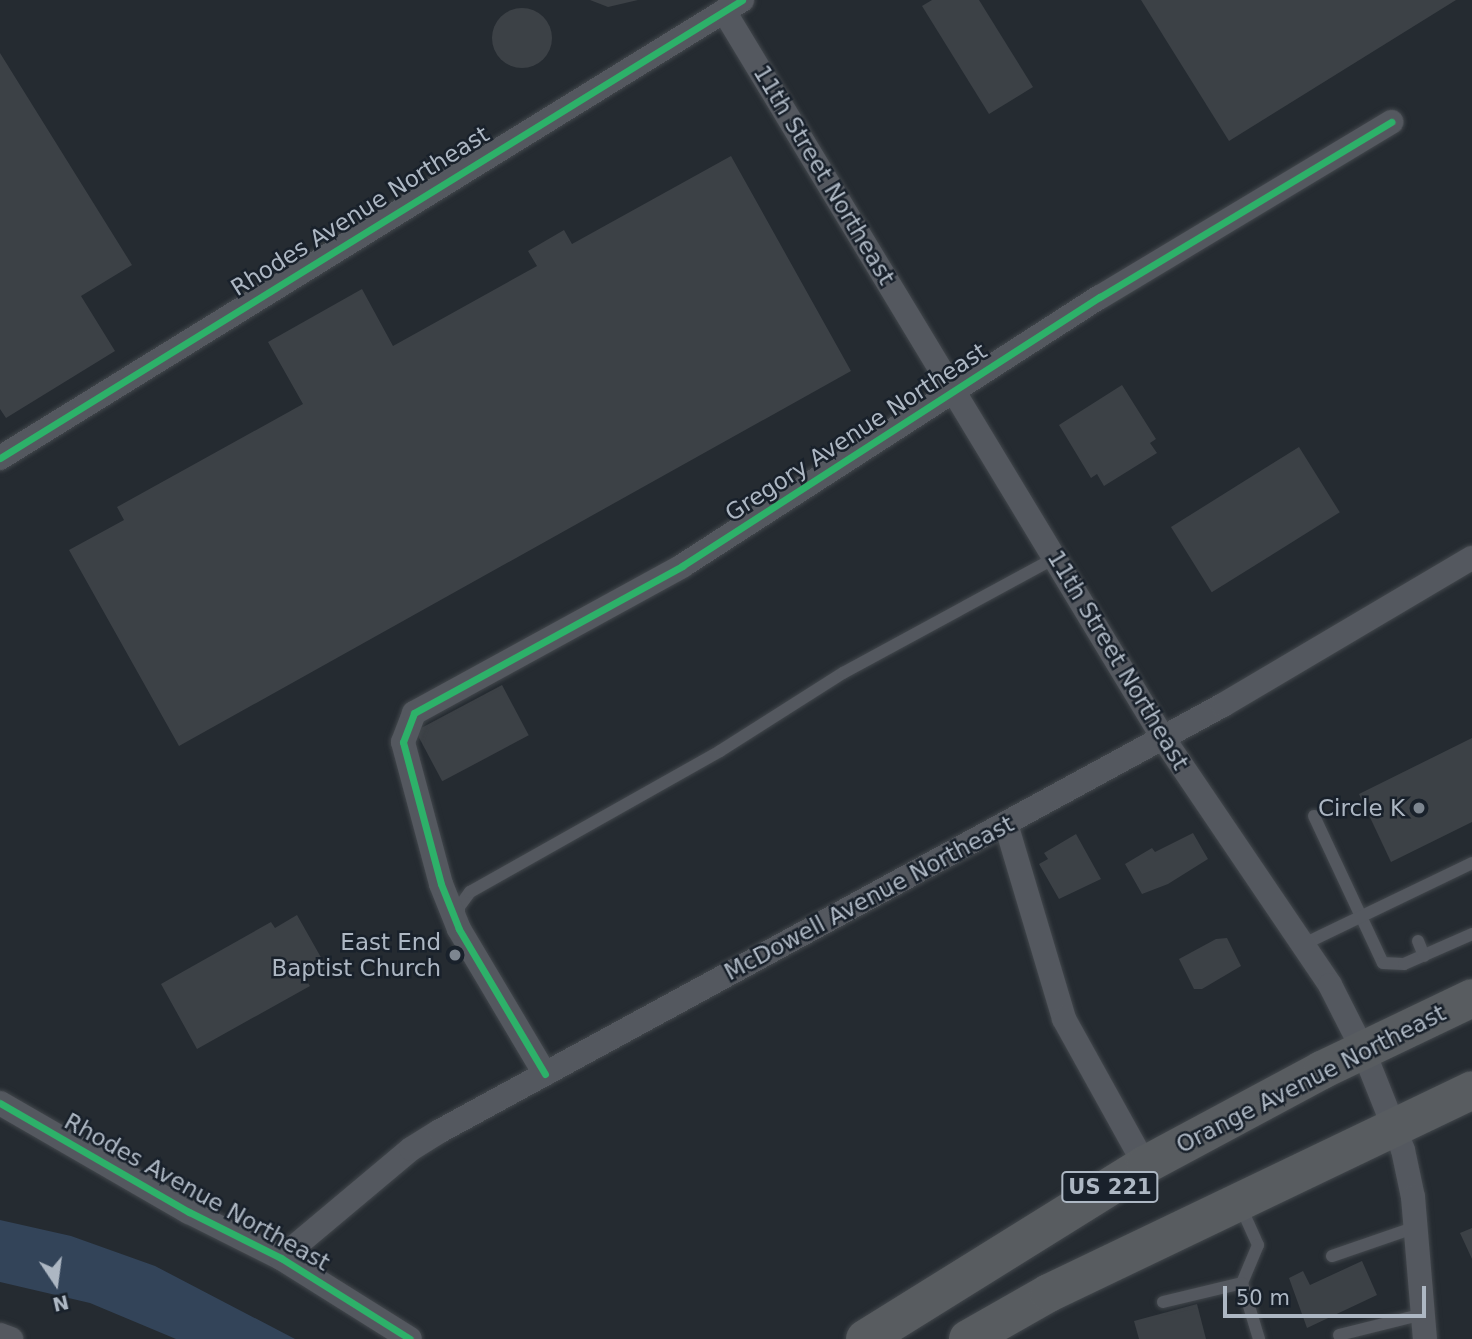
<!DOCTYPE html>
<html>
<head>
<meta charset="utf-8">
<style>
  body { margin:0 }
  #map { position:relative; width:1472px; height:1339px; overflow:hidden; background:#252b31; font-family:"DejaVu Sans",sans-serif }
  div>[style] { position:absolute }
  [style*='--x'] { left:calc(var(--x)*1px); top:calc(var(--y)*1px); width:calc(var(--w)*1px); rotate:calc(var(--a)*1deg) }
  .water>* { inset:0; background:#334459 }
  .building>* { inset:0; background:#3c4146; transform-origin:0 0 }
  .round { border-radius:50% }
  .roads { filter:drop-shadow(0 0 2px #42474c) drop-shadow(0 0 2px #42474c) }
  .service>* { height:12px; margin:-6px; padding:0 6px; transform-origin:6px; border-radius:6px; background:#54585f }
  .minor>* { height:24px; margin:-12px; padding:0 12px; transform-origin:12px; border-radius:12px; background:#54585f }
  .trunk>* { height:38px; margin:-19px; padding:0 19px; transform-origin:19px; border-radius:19px; background:#585c60 }
  .cycleway>* { height:7px; margin:-3.5px; padding:0 3.5px; transform-origin:3.5px; border-radius:3.5px; background:#2db169 }
  .dots>* { width:19px; height:19px; translate:-50% -50%; box-sizing:border-box; border:4px solid #19212b; border-radius:50% }
  span { translate:-50% -50%; white-space:nowrap; text-align:center; line-height:1.15; -webkit-text-stroke:5px #19212b; paint-order:stroke }
  .shield-label span { padding:2px 5px; background:#19212b; border:2px solid; border-radius:5px; -webkit-text-stroke-width:0 }
  .shield-label { font-size:21px; color:#adb7c3; font-weight:700 }
  .street-label { font-size:23px; color:#adb7c3 }
  .poi-label { font-size:23px; color:#adb7c3 }
  .right { translate:-100% -50%; text-align:right }
  .north { position:absolute; left:21px; top:1248px; width:70px; height:70px; -webkit-text-stroke:5px #19212b; paint-order:stroke; rotate:167deg; font-size:19px; font-weight:700; line-height:28px; text-align:center; color:#adb7c3 }
  .north::after { content:''; display:block; margin:auto; width:24px; height:32px; background:#adb7c3; clip-path:polygon(50% 0,100% 100%,50% 72%,0 100%) }
  .scale { position:absolute; left:1223px; top:1286px; width:203px; height:32px; box-sizing:border-box; border:4px solid #adb7c3; border-top:0; padding-left:9px; font-size:21px; line-height:24px; white-space:nowrap; color:#adb7c3; -webkit-text-stroke:5px #19212b; paint-order:stroke }
</style>
</head>
<body>
<div id="map">
  <div class="water">
    <div style="clip-path:polygon(0 1220px,71px 1236px,155px 1266px,295px 1339px,176px 1339px,90px 1303px,0 1282px)"></div>
  </div>
  <div class="building">
    <div style="clip-path:polygon(590px 0,638px 0,608px 7px)"></div>
    <div style="clip-path:polygon(932px 0,979px 0,1033px 87px,989px 114px,922px 6px)"></div>
    <div style="clip-path:polygon(1141px 0,1456px 0,1229px 141px)"></div>
    <div class="round" style="left:492px;top:8px;width:60px;height:60px"></div>
    <div style="clip-path:polygon(0 53px,132px 265px,81px 296px,115px 351px,6px 418px,0 409px)"></div>
    <div style="clip-path:polygon(731px 156px,851px 371px,179px 746px,69px 550px,124px 520px,117px 507px,303px 404px,268px 342px,362px 289px,393px 346px,537px 266px,528px 251px,564px 230px,572px 244px)"></div>
    <div style="clip-path:polygon(1122px 385px,1156px 439px,1150px 443px,1157px 453px,1104px 486px,1097px 474px,1091px 478px,1059px 425px)"></div>
    <div style="left:1299px;top:447px;width:77px;height:151px;rotate:58deg"></div>
    <div style="left:502px;top:685px;width:57px;height:98px;rotate:62deg"></div>
    <div style="clip-path:polygon(1472px 738px,1472px 822px,1391px 862px,1359px 794px)"></div>
    <div style="clip-path:polygon(1193px 833px,1208px 859px,1168px 884px,1142px 894px,1125px 864px,1152px 848px,1155px 852px)"></div>
    <div style="clip-path:polygon(1076px 834px,1101px 879px,1059px 899px,1039px 864px,1048px 859px,1044px 853px)"></div>
    <div style="clip-path:polygon(297px 915px,327px 968px,306px 980px,310px 986px,197px 1049px,161px 984px,271px 922px,275px 928px)"></div>
    <div style="clip-path:polygon(1227px 938px,1241px 966px,1202px 989px,1194px 989px,1179px 959px,1216px 939px)"></div>
    <div style="clip-path:polygon(1472px 1228px,1472px 1259px,1460px 1233px)"></div>
    <div style="clip-path:polygon(1362px 1261px,1377px 1295px,1307px 1328px,1289px 1278px,1303px 1271px,1310px 1285px)"></div>
    <div style="clip-path:polygon(1197px 1304px,1206px 1339px,1139px 1339px,1134px 1321px)"></div>
  </div>
  <div class="roads">
    <div class="service">
      <div style="--x:1314;--y:816;--w:162;--a:64.9"></div>
      <div style="--x:1383;--y:963;--w:21;--a:3"></div>
      <div style="--x:1404;--y:964;--w:74;--a:-23.8"></div>
      <div style="--x:459;--y:918;--w:11;--a:-90"></div>
      <div style="--x:459;--y:907;--w:19;--a:-54"></div>
      <div style="--x:470;--y:892;--w:287;--a:-29.4"></div>
      <div style="--x:720;--y:751;--w:146;--a:-32.4"></div>
      <div style="--x:843;--y:673;--w:241;--a:-28.5"></div>
      <div style="--x:1418;--y:941;--w:16;--a:68"></div>
      <div style="--x:1304;--y:944;--w:187;--a:-25.7"></div>
      <div style="--x:1240;--y:1205;--w:44;--a:65.8"></div>
      <div style="--x:1258;--y:1245;--w:41;--a:112.8"></div>
      <div style="--x:1242;--y:1283;--w:59;--a:73.1"></div>
      <div style="--x:1332;--y:1256;--w:89;--a:-19"></div>
      <div style="--x:1163;--y:1302;--w:81;--a:-13.5"></div>
      <div style="--x:1339;--y:1335;--w:87;--a:-14"></div>
    </div>
    <div class="minor">
      <div style="--x:724;--y:11;--w:849;--a:58.87"></div>
      <div style="--x:1163;--y:738;--w:298;--a:55.9"></div>
      <div style="--x:1330;--y:985;--w:73;--a:63.1"></div>
      <div style="--x:1363;--y:1050;--w:108;--a:68.2"></div>
      <div style="--x:1403;--y:1150;--w:48;--a:78"></div>
      <div style="--x:1413;--y:1197;--w:143;--a:85.2"></div>
      <div style="--x:0;--y:458;--w:872;--a:-31.68"></div>
      <div style="--x:1006;--y:824;--w:203;--a:73.4"></div>
      <div style="--x:1064;--y:1019;--w:167;--a:61"></div>
      <div style="--x:545;--y:1074;--w:169;--a:-120.7"></div>
      <div style="--x:459;--y:929;--w:48;--a:-111.8"></div>
      <div style="--x:441;--y:884;--w:147;--a:-105"></div>
      <div style="--x:403;--y:742;--w:31;--a:-69"></div>
      <div style="--x:414;--y:713;--w:306;--a:-28.7"></div>
      <div style="--x:682;--y:566;--w:497;--a:-32.8"></div>
      <div style="--x:1100;--y:297;--w:340;--a:-31"></div>
      <div style="--x:0;--y:1103;--w:218;--a:30"></div>
      <div style="--x:189;--y:1212;--w:103;--a:26.6"></div>
      <div style="--x:281;--y:1258;--w:152;--a:32.1"></div>
      <div style="--x:281;--y:1258;--w:170;--a:-40"></div>
      <div style="--x:411;--y:1149;--w:34;--a:-32"></div>
      <div style="--x:440;--y:1131;--w:891;--a:-28.55"></div>
      <div style="--x:1223;--y:705;--w:289;--a:-30.6"></div>
      <div style="--x:0;--y:1335;--w:12;--a:20"></div>
    </div>
    <div class="trunk">
      <div style="--x:865;--y:1339;--w:330;--a:-31.9"></div>
      <div style="--x:1145;--y:1165;--w:201;--a:-28.2"></div>
      <div style="--x:1322;--y:1070;--w:166;--a:-25.6"></div>
      <div style="--x:968;--y:1339;--w:93;--a:-29.6"></div>
      <div style="--x:1049;--y:1293;--w:469;--a:-25.6"></div>
    </div>
  </div>
  <div class="cycleway">
    <div style="--x:0;--y:458;--w:872;--a:-31.68"></div>
    <div style="--x:545;--y:1074;--w:169;--a:-120.7"></div>
    <div style="--x:459;--y:929;--w:48;--a:-111.8"></div>
    <div style="--x:441;--y:884;--w:147;--a:-105"></div>
    <div style="--x:403;--y:742;--w:31;--a:-69"></div>
    <div style="--x:414;--y:713;--w:306;--a:-28.7"></div>
    <div style="--x:682;--y:566;--w:497;--a:-32.8"></div>
    <div style="--x:1100;--y:297;--w:340;--a:-31"></div>
    <div style="--x:0;--y:1103;--w:218;--a:30"></div>
    <div style="--x:189;--y:1212;--w:103;--a:26.6"></div>
    <div style="--x:281;--y:1258;--w:152;--a:32.1"></div>
  </div>
  <div class="dots">
    <div style="left:1419px;top:808px;background:#7d8690"></div>
    <div style="left:455px;top:955px;background:#7d8690"></div>
  </div>
  <div class="shield-label">
    <span style="left:1110px;top:1187px">US 221</span>
  </div>
  <div class="street-label">
    <span style="left:824px;top:175px;rotate:59deg">11th Street Northeast</span>
    <span style="left:360px;top:211px;rotate:-32deg">Rhodes Avenue Northeast</span>
    <span style="left:856px;top:432px;rotate:-33deg">Gregory Avenue Northeast</span>
    <span style="left:1118px;top:660px;rotate:59deg">11th Street Northeast</span>
    <span style="left:869px;top:898px;rotate:-28deg">McDowell Avenue Northeast</span>
    <span style="left:1311px;top:1079px;rotate:-27deg">Orange Avenue Northeast</span>
    <span style="left:197px;top:1192px;rotate:29deg">Rhodes Avenue Northeast</span>
  </div>
  <div class="poi-label">
    <span class="right" style="left:1405px;top:808px">Circle K</span>
    <span class="right" style="left:441px;top:955px">East End<br>Baptist Church</span>
  </div>
  <div class="north">N</div>
  <div class="scale">50 m</div>
</div>
</body>
</html>
